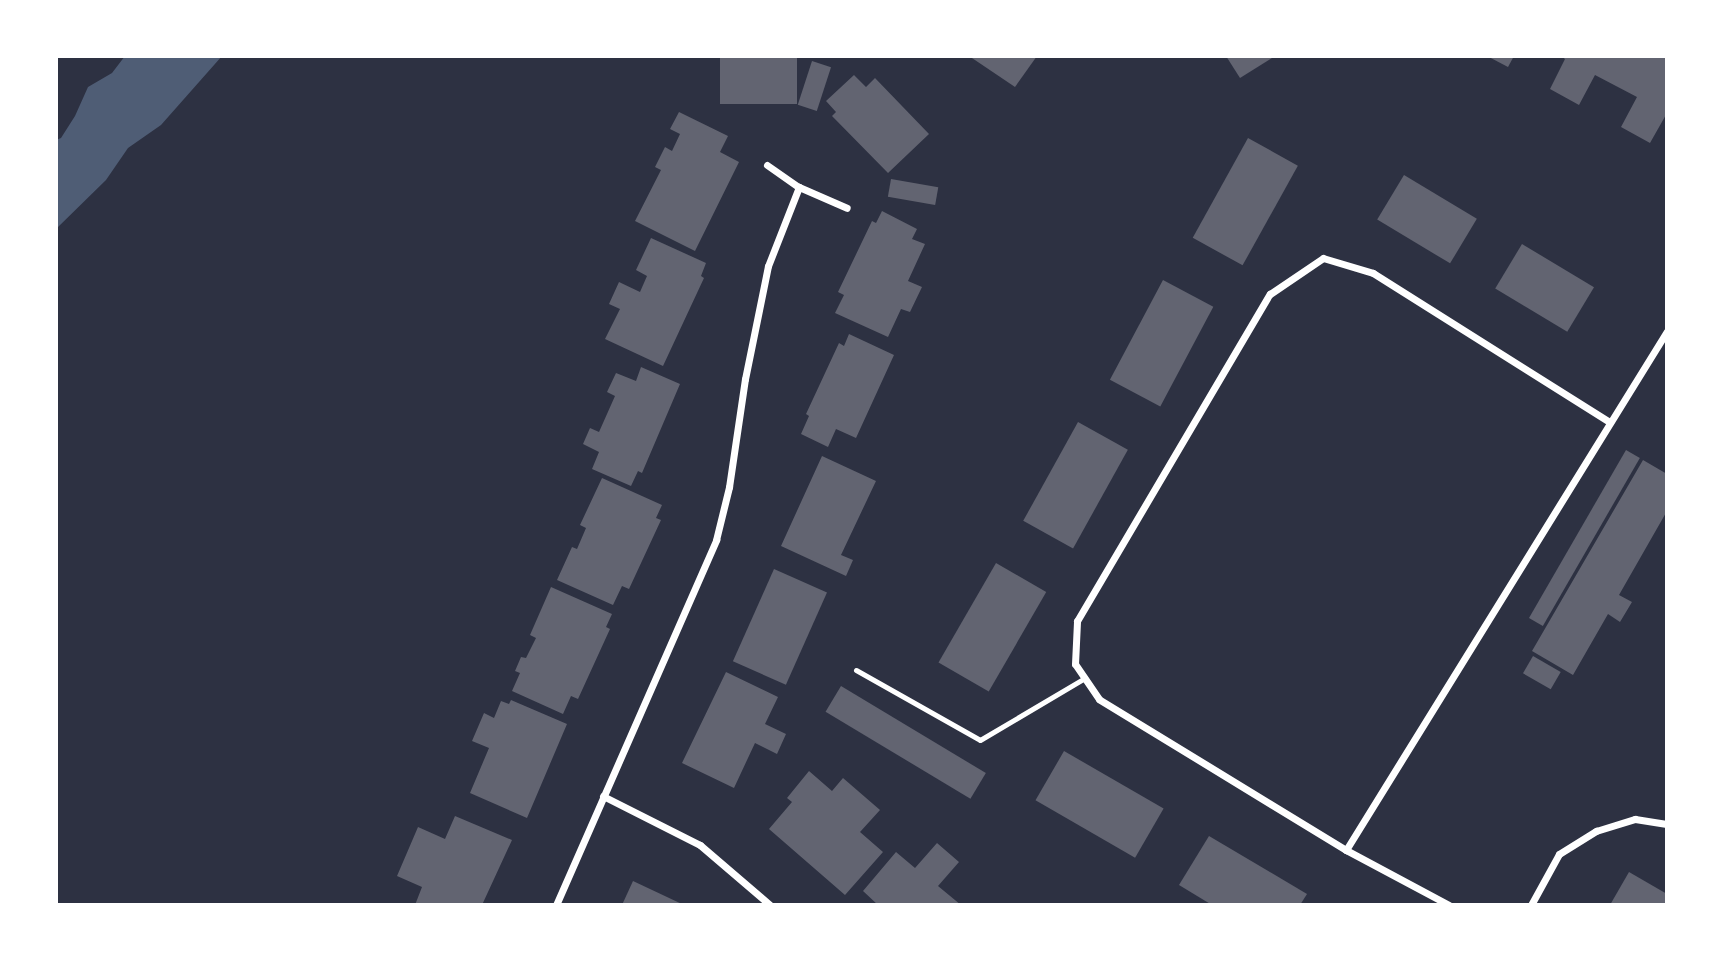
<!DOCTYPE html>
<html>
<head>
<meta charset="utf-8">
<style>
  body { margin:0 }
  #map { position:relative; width:1723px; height:961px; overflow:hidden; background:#2d3142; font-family:"Exo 2",sans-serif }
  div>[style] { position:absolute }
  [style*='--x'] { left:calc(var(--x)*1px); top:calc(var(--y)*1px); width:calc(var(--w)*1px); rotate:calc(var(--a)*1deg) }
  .water>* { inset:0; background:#4f5d75 }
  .building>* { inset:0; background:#626471; transform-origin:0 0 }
  .service>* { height:5px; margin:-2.5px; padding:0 2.5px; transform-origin:2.5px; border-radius:2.5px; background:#fff }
  .minor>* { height:7px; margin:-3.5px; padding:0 3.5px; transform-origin:3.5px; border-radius:3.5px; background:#fff }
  span { translate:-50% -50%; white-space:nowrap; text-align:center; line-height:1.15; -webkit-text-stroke:5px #fff; paint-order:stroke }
  .frame { position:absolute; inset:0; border:58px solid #fff; pointer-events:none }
</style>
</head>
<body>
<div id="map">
  <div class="water">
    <div style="clip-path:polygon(125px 56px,222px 56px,161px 125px,128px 148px,106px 180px,56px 229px,56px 140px,61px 138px,75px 116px,88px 87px,112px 73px)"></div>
  </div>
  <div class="building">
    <div style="left:720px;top:56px;width:77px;height:48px"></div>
    <div style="clip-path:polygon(969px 56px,1037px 56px,1015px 87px)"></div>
    <div style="clip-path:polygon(1226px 56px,1275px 56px,1240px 78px)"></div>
    <div style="clip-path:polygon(1487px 56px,1514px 56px,1508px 67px)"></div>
    <div style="clip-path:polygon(1561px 56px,1667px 56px,1667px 113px,1650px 143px,1621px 127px,1637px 97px,1595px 75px,1579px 105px,1550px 89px,1565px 59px)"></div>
    <div style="left:812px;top:61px;width:20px;height:46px;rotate:18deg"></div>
    <div style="clip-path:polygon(854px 75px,866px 87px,875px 78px,929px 134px,888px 173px,832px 116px,836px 112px,826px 101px)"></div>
    <div style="clip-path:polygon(679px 112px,728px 136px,720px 152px,739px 162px,695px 251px,635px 221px,661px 170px,655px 167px,665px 147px,672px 151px,680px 134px,670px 129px)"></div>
    <div style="left:1248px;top:138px;width:57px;height:114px;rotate:29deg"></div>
    <div style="left:1404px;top:175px;width:85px;height:52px;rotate:31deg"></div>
    <div style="left:891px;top:179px;width:48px;height:18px;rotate:10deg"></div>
    <div style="clip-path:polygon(882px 211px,917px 229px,912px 239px,925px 244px,908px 281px,922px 287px,910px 312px,901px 309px,888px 337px,835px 313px,844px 295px,838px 292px,872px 221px,876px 223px)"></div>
    <div style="clip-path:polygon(651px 238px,706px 263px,701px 276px,704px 278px,663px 366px,605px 339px,620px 309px,609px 304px,619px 282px,640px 292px,647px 276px,636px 270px)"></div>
    <div style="left:1522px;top:244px;width:84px;height:52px;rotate:31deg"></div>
    <div style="left:1163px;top:280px;width:57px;height:113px;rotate:28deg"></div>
    <div style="clip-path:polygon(849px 334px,894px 355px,856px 438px,836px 429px,828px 447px,801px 434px,809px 416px,806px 414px,839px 343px,844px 346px)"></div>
    <div style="clip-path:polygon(641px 367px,680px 384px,642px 473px,638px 471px,631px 486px,592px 469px,599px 452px,583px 444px,590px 428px,599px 432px,615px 396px,607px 392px,616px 373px,636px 381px)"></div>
    <div style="left:1078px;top:422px;width:57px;height:113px;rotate:29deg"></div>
    <div style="left:1626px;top:450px;width:16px;height:194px;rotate:30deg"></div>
    <div style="clip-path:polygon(822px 456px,876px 481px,841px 555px,853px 560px,846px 576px,781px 546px)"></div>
    <div style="clip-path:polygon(1643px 460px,1667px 474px,1667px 511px,1619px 595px,1632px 602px,1620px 622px,1608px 614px,1573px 675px,1532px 651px)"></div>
    <div style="clip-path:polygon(602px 478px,662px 505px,656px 518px,661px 520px,629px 589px,622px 586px,613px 605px,557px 580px,572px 547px,577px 549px,586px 528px,580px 525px)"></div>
    <div style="left:996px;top:563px;width:58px;height:115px;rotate:30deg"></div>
    <div style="left:774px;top:569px;width:58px;height:101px;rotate:24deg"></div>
    <div style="clip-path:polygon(551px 587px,612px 614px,606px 627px,610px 629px,578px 699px,571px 696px,563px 714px,512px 691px,520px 673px,515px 671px,521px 657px,526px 658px,536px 638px,530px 635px)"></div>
    <div style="left:1533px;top:656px;width:32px;height:20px;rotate:30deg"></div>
    <div style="clip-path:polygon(726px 672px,778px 697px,765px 724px,786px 734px,777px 754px,755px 743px,734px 788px,682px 763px)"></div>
    <div style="left:841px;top:686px;width:169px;height:30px;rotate:31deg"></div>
    <div style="clip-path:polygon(511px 700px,567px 724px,527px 818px,470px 793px,489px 748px,472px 741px,484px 713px,494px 718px,501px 701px,509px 704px)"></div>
    <div style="left:1064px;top:751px;width:115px;height:57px;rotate:30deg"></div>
    <div style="clip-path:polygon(809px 771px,832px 791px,843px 778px,880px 810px,860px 832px,883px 852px,845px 895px,769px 829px,792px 802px,787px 798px)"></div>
    <div style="clip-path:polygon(455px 816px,512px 840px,482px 905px,415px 905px,422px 887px,397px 876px,418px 827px,445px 839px)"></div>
    <div style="clip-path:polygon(1209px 836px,1307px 894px,1300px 905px,1212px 905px,1179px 885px)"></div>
    <div style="clip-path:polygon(937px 843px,959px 862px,938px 886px,961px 905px,878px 905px,863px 891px,896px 852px,915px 868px)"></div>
    <div style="clip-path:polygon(1629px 872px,1667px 894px,1667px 905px,1610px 905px)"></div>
    <div style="clip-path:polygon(633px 881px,684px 905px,622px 905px)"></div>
  </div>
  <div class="service">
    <div style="--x:856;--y:670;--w:142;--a:29.4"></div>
    <div style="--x:980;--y:740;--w:122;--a:-30.6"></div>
  </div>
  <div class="minor">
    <div style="--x:767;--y:165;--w:39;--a:35"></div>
    <div style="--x:799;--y:187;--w:52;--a:23.6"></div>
    <div style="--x:603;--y:796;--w:109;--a:26.8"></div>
    <div style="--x:700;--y:845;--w:92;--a:40.6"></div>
    <div style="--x:1346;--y:850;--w:610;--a:-58.26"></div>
    <div style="--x:556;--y:905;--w:399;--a:-66.3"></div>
    <div style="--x:716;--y:540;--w:55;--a:-76.2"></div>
    <div style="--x:729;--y:487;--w:109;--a:-81.6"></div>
    <div style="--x:745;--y:379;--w:115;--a:-78.5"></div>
    <div style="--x:768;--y:266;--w:85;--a:-68.6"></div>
    <div style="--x:1449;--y:905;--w:117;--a:-151.9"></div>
    <div style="--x:1346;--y:850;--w:289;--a:-148.6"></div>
    <div style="--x:1099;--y:699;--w:42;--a:-124.4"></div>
    <div style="--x:1075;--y:664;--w:43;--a:-87.3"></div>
    <div style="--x:1077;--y:621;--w:380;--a:-59.5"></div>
    <div style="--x:1270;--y:294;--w:64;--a:-34.2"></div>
    <div style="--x:1323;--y:258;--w:52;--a:16.7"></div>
    <div style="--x:1373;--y:273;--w:280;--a:32.2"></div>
    <div style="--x:1531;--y:905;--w:58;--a:-61.2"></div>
    <div style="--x:1559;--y:854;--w:44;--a:-31.9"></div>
    <div style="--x:1596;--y:831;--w:41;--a:-17.1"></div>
    <div style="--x:1635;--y:819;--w:32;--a:9"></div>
  </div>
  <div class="frame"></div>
</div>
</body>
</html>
